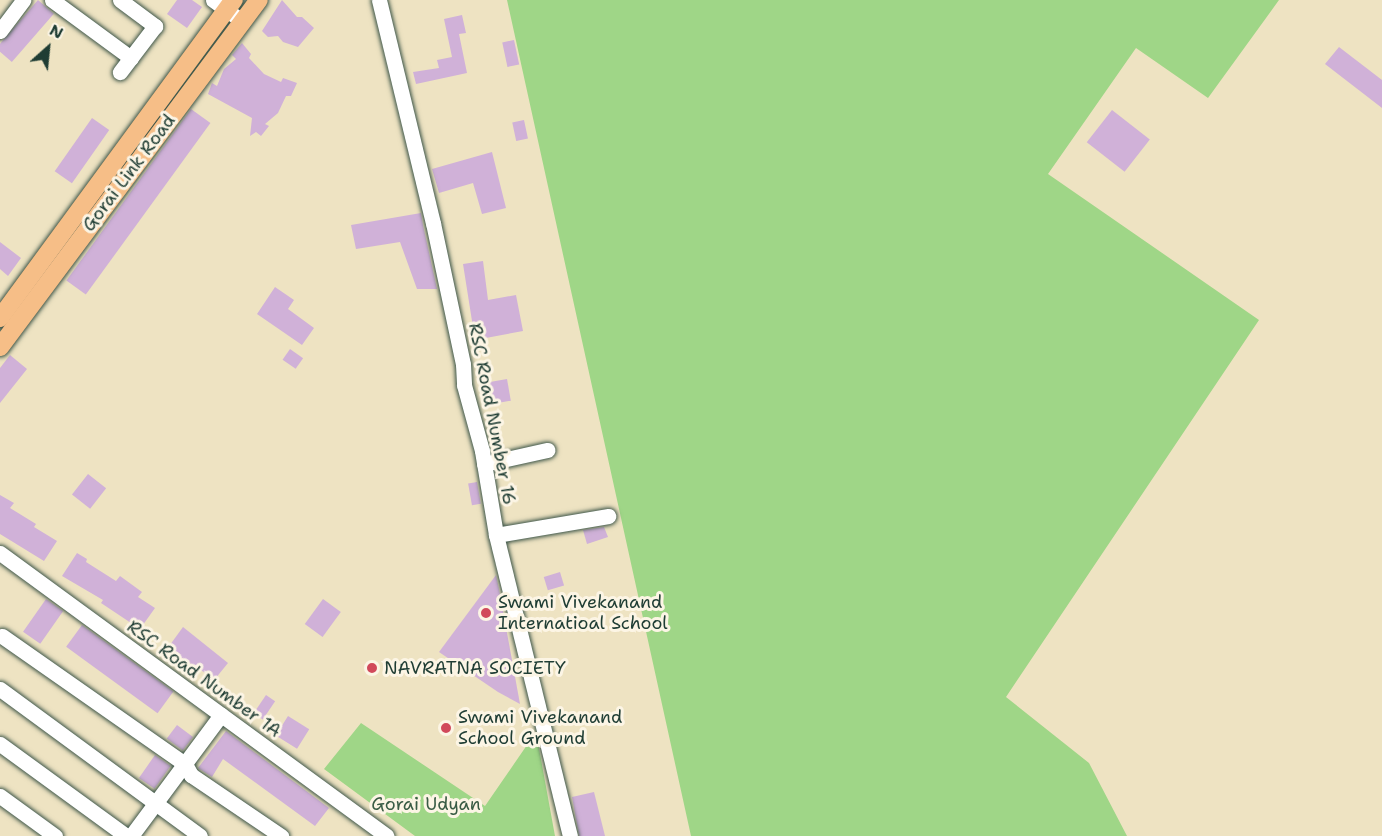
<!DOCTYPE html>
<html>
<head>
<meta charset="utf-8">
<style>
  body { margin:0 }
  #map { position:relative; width:1382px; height:836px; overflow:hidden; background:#eee3c2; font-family:"Shantell Sans",sans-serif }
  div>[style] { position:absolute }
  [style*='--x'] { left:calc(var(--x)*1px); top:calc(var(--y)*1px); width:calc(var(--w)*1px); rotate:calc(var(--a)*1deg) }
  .green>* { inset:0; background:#9fd687 }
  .building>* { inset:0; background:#d0b1d8; transform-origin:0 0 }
  .roads { filter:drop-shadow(0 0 2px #3e5649) drop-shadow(0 0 2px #3e5649) }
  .minor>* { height:15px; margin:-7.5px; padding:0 7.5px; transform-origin:7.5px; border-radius:7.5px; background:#fff }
  .major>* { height:18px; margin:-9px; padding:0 9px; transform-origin:9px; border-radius:9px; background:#f6be87 }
  .dots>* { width:16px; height:16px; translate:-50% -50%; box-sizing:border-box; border:3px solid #fcf5e5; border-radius:50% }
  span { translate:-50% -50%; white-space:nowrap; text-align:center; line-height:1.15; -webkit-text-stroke:6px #fcf5e5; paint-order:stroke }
  .street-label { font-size:18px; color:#1f3d34 }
  .poi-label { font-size:18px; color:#1f3d34 }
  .left { translate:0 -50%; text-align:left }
  .park-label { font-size:18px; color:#395c45 }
  .north { position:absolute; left:18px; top:18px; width:60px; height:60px; -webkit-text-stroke:4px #fcf5e5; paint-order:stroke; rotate:27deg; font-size:16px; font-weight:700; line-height:24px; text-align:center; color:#1f3d34 }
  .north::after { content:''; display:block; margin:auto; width:21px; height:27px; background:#1f3d34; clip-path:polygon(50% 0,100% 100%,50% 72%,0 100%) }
</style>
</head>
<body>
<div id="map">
  <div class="green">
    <div style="clip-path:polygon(507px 0,1279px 0,1208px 98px,1136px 48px,1048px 174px,1259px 320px,1006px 697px,1089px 763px,1127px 836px,691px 836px)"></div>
    <div style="clip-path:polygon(361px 723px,485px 806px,536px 732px,555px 836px,415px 836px,324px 769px)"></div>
  </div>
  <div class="building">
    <div style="left:38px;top:0;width:21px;height:64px;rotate:41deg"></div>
    <div style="clip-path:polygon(177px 0,192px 0,202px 7px,187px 28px,167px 14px)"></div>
    <div style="clip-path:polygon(282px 0,297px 17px,302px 17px,314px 28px,298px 47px,283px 42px,278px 36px,268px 37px,262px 31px)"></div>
    <div style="clip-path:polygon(462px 15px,466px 33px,459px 34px,467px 73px,416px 84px,413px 72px,439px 68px,437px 60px,452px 57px,444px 19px)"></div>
    <div style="left:514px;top:40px;width:25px;height:12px;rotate:78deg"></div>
    <div style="clip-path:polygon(242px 43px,251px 54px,249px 58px,264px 74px,281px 82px,283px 78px,297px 83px,291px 96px,286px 96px,278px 113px,265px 124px,269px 126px,261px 136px,256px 132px,250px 136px,252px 118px,208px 94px,212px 83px,217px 86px,224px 69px,236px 59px,232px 55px)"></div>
    <div style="clip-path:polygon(1339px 47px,1382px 80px,1382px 108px,1325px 64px)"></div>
    <div style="left:191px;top:109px;width:24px;height:212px;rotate:36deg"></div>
    <div style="left:1112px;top:110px;width:48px;height:41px;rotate:38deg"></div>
    <div style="left:92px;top:118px;width:21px;height:65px;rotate:35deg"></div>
    <div style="left:524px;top:120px;width:19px;height:12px;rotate:78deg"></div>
    <div style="clip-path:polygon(492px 152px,506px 208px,482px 214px,473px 183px,439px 193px,432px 169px)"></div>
    <div style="clip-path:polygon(421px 213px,423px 225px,437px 289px,417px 289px,400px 242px,356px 249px,351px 225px)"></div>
    <div style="clip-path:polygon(0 242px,21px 258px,8px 276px,0 269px)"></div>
    <div style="clip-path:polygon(483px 261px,488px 300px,516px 295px,523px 331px,475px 340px,463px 264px)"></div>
    <div style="clip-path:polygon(275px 287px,294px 300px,288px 309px,314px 328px,302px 345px,257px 314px)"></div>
    <div style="left:290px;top:349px;width:16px;height:13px;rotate:35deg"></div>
    <div style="clip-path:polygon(10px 355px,27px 369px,0 403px,0 368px)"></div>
    <div style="left:507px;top:379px;width:22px;height:26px;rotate:80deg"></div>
    <div style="left:88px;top:474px;width:23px;height:26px;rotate:38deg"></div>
    <div style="left:477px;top:482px;width:22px;height:9px;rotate:80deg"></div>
    <div style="clip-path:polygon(0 495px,14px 503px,10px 508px,36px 524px,34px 527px,57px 541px,44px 561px,0 534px)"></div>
    <div style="clip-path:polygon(604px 527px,608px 537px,587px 544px,583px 530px)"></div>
    <div style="clip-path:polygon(77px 553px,87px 559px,86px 562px,116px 581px,120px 576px,142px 592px,138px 597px,155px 608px,140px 629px,101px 603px,103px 600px,62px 576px)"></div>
    <div style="left:560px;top:572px;width:14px;height:17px;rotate:73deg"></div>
    <div style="clip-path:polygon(496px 575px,499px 589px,520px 704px,498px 692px,439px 652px)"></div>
    <div style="left:46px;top:599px;width:21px;height:40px;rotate:35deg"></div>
    <div style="left:323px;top:599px;width:22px;height:31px;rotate:36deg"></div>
    <div style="left:82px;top:625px;width:113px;height:27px;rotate:36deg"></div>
    <div style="clip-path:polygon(183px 627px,228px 663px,215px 679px,167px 649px)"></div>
    <div style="left:266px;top:695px;width:11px;height:22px;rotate:34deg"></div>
    <div style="left:288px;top:716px;width:25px;height:23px;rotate:32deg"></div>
    <div style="left:177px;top:725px;width:20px;height:17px;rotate:37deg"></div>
    <div style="clip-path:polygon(226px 731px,329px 808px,315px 826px,223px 759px,212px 777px,198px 768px)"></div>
    <div style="left:155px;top:755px;width:19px;height:28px;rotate:35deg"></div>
    <div style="clip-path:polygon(594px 792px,605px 836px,579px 836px,572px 797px)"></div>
  </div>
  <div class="roads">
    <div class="minor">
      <div style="--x:52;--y:0;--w:98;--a:36.3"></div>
      <div style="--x:120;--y:0;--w:44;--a:36.6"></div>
      <div style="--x:155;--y:26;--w:58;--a:127.3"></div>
      <div style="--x:213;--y:0;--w:37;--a:36"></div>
      <div style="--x:379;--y:0;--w:229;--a:76.4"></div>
      <div style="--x:433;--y:223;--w:144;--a:78"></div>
      <div style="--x:463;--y:364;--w:21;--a:87"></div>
      <div style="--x:464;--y:385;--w:68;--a:74.7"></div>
      <div style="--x:482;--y:451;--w:85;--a:80.5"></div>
      <div style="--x:496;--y:535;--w:310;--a:76.2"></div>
      <div style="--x:0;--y:31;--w:39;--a:-53"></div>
      <div style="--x:484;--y:464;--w:65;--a:-12.5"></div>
      <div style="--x:496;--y:535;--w:114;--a:-9.6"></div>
      <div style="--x:0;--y:553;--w:479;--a:36.2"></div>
      <div style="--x:2;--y:636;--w:223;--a:35"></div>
      <div style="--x:185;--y:764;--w:13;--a:61"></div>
      <div style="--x:191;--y:775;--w:109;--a:34.1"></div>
      <div style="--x:0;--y:689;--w:248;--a:36.3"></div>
      <div style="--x:0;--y:744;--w:156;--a:36.1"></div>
      <div style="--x:0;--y:796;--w:68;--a:36"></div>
      <div style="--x:131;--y:836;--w:151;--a:-53.4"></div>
    </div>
    <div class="major">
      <div style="--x:0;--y:318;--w:395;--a:-53.7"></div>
      <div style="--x:0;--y:347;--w:433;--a:-53.3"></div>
    </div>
  </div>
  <div class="dots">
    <div style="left:486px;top:613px;background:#d1495b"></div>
    <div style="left:372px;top:668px;background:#d1495b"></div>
    <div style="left:446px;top:728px;background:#d1495b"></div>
  </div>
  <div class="street-label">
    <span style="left:129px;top:173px;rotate:-53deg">Gorai Link Road</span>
    <span style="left:492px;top:414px;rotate:79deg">RSC Road Number 16</span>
    <span style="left:204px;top:679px;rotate:36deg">RSC Road Number 1A</span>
  </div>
  <div class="poi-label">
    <span class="left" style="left:498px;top:613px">Swami Vivekanand<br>Internatioal School</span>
    <span class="left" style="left:384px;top:668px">NAVRATNA SOCIETY</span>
    <span class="left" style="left:458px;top:728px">Swami Vivekanand<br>School Ground</span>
  </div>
  <div class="park-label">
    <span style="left:426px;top:804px">Gorai Udyan</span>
  </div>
  <div class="north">N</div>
</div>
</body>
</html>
